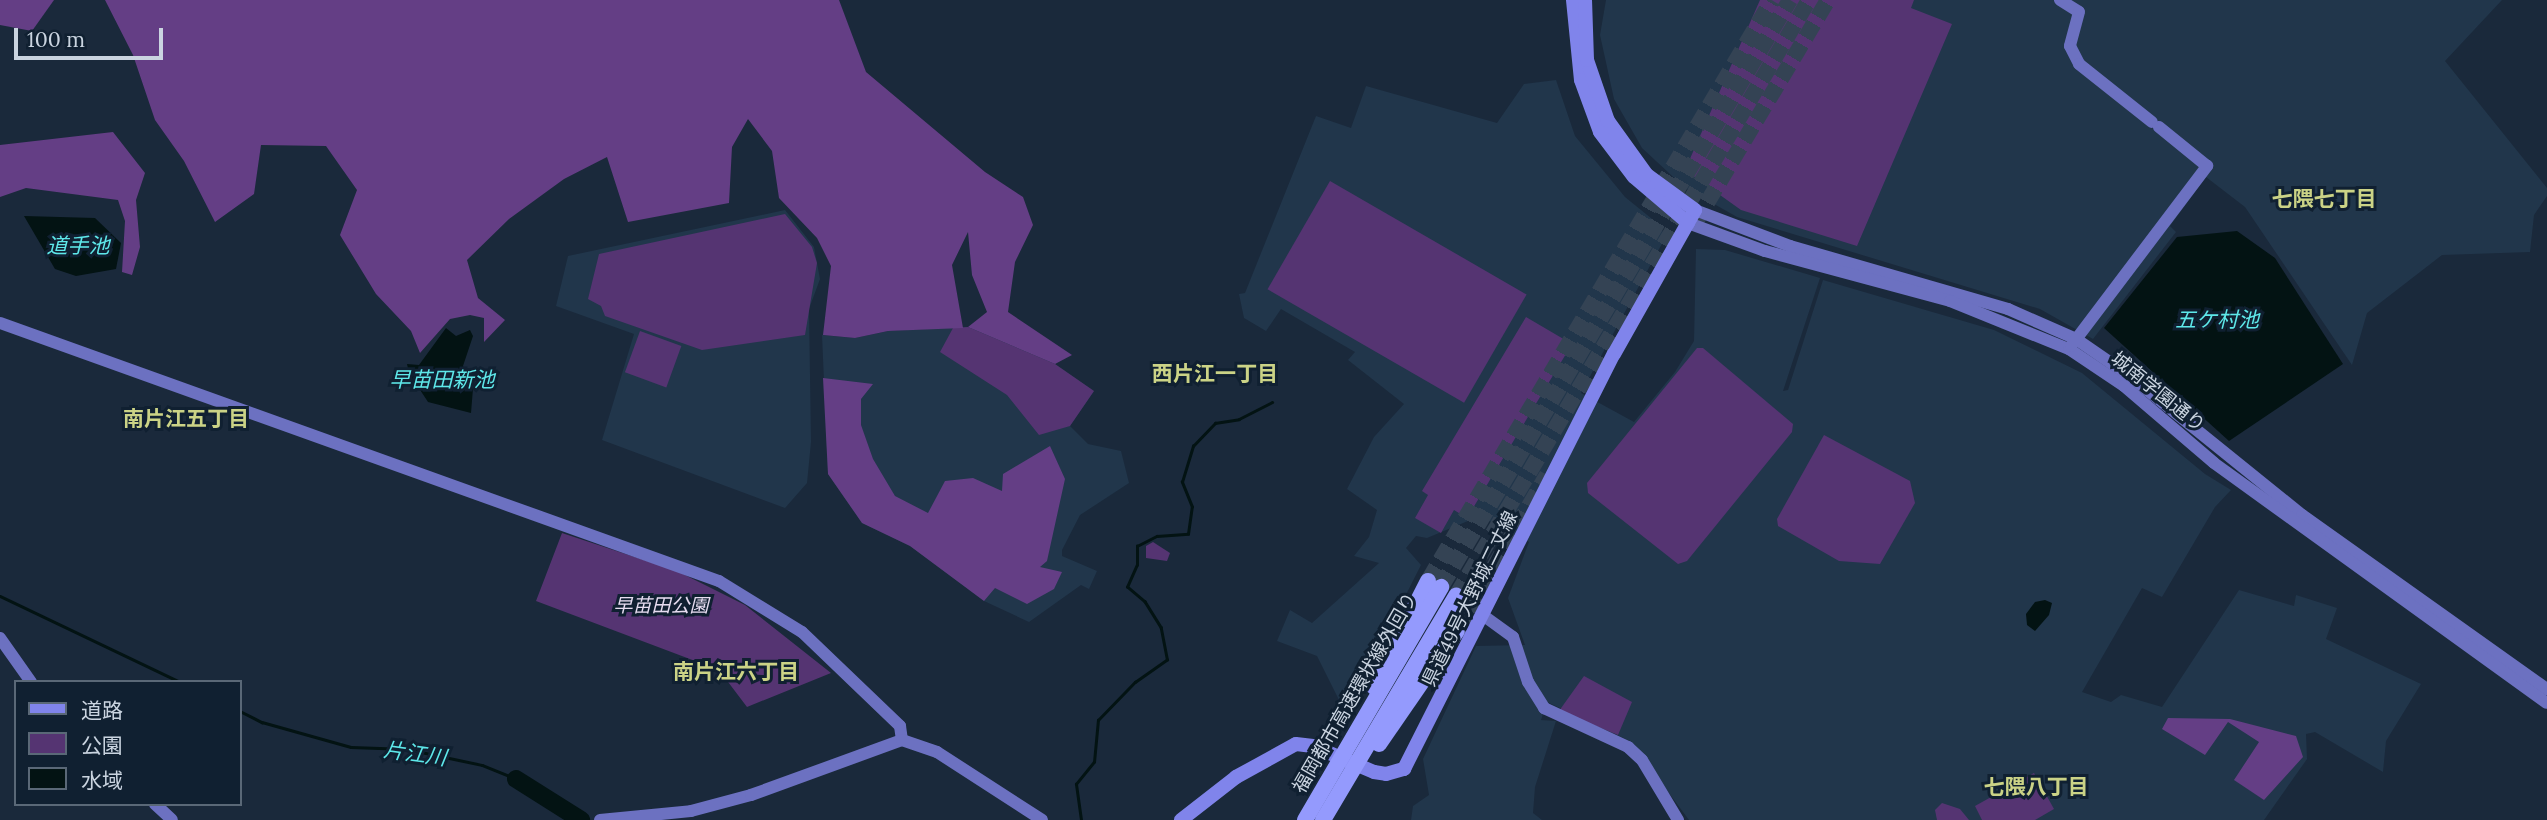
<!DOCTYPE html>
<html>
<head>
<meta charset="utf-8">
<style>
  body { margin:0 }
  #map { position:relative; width:2547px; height:820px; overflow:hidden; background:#1a293b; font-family:Lora,"Noto Sans JP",serif }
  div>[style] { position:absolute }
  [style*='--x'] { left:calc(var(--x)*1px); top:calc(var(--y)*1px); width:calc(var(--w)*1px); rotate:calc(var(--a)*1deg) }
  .built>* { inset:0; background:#21364b }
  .green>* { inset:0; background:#553472; transform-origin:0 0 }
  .forest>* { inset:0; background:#643e85 }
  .water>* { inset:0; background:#031313 }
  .stream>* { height:2.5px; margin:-1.25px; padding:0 1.25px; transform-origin:1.25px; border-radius:1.25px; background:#031313 }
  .river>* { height:18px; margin:-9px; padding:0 9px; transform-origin:9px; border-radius:9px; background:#031313 }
  .highway-tunnel>* { height:16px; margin-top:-8px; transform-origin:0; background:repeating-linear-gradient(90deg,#344354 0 16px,transparent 0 24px) }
  .secondary>* { height:12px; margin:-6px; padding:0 6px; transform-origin:6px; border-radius:6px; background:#6c71c1 }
  .primary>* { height:14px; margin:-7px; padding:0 7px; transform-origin:7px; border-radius:7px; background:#8084eb }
  .highway>* { height:16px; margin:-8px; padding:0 8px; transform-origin:8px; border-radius:8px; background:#949afd }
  span { translate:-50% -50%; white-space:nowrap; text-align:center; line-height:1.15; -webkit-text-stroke:6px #102031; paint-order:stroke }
  .street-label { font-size:19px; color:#cad4e0 }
  .park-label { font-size:19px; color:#e6dcf0; font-style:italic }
  .neighbourhood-label { font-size:21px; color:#cbd386; font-weight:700 }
  .water-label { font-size:21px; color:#5ee8ea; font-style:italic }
  .legend { position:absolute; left:14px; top:680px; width:228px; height:126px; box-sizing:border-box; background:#102031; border:2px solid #5a6877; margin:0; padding:9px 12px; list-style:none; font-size:21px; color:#cad4e0 }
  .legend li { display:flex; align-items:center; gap:14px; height:35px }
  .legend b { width:35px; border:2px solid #5a6877 }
  .scale { position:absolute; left:14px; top:28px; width:149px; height:32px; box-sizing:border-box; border:4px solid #cad4e0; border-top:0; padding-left:9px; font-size:21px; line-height:24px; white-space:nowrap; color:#cad4e0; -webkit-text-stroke:5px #102031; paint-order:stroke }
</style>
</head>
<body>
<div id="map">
  <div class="built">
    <div style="clip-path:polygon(1606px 0,2502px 0,2445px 61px,2547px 188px,2547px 196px,2534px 215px,2530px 252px,2442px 255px,2367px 313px,2352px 365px,2245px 207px,2206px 177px,2170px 226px,2176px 232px,2093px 339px,2040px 309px,1737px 217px,1684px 187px,1642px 148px,1614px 99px,1600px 35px)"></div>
    <div style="clip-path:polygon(1556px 80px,1575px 136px,1625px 197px,1662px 227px,1664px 240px,1581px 393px,1634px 422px,1675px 372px,1694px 341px,1696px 249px,1725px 250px,1820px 278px,1783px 391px,1788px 390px,1823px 280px,1994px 330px,2082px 373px,2205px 474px,2231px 490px,2215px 507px,2162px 597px,2142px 588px,2082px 692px,2111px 702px,2121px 695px,2162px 707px,2239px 590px,2294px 606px,2296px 595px,2337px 608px,2326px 639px,2421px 684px,2386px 741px,2383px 772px,2315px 732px,2306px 734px,2307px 759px,2264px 820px,1689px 820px,1630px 741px,1547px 702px,1541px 720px,1556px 721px,1535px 787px,1533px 813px,1542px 820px,1411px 820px,1413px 806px,1429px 795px,1423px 759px,1476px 646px,1525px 645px,1508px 598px,1529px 542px,1480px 516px,1427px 538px,1416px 536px,1406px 548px,1421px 565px,1354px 697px,1340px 702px,1317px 656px,1277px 641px,1290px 610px,1312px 623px,1379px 563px,1354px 556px,1369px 537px,1377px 510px,1347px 489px,1374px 437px,1404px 404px,1348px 360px,1355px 352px,1281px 309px,1266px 331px,1244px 318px,1239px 294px,1245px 293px,1316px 116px,1351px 128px,1366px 86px,1497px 123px,1524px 84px)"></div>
    <div style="clip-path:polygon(785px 210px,814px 247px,820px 279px,809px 309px,811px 442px,807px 483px,785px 508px,602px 440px,634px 334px,556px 306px,568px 256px)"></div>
    <div style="clip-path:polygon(968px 327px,1055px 364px,1094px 391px,1070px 426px,1088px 444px,1121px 451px,1129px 483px,1080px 515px,1062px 550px,1062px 556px,1097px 571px,1089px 589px,1081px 585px,1029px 622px,984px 601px,910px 546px,862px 523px,828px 474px,822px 335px,855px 338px,888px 331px)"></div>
  </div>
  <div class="green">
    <div style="clip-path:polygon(1760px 0,1914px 0,1911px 8px,1952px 24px,1857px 246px,1741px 210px,1685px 170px)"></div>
    <div style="left:1330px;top:181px;width:227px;height:125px;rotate:30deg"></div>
    <div style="clip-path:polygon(785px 214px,812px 247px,817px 263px,805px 335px,702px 350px,605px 316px,601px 306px,588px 299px,599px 254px)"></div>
    <div style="clip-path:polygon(1526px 317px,1572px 344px,1467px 518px,1454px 510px,1441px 533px,1415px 518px,1428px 495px,1422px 491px)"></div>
    <div style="clip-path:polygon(968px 327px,1055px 364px,1094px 391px,1070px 426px,1039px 435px,1007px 395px,940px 352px,953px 328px)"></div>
    <div style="left:640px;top:331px;width:44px;height:44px;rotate:20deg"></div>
    <div style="clip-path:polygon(1697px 348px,1703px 348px,1793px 424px,1792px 432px,1687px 561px,1678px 564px,1588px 493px,1587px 483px)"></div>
    <div style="clip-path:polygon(1824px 435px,1910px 481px,1915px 503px,1880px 564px,1839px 561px,1778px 526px,1777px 519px)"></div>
    <div style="clip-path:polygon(562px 533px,677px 571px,745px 605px,831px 673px,747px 707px,719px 670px,536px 601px)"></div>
    <div style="clip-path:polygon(1153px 542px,1170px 553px,1167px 561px,1146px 558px,1146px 546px)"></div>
    <div style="clip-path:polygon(1584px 676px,1632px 702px,1618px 735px,1559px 711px)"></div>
    <div style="clip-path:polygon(2034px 773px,2054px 809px,2035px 820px,1982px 820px,1975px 806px)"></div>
    <div style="clip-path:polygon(1942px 803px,1960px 809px,1969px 820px,1937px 820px,1935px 810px)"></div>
  </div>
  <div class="forest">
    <div style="clip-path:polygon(0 0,54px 0,32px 31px,0 25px)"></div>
    <div style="clip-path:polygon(105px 0,839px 0,866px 72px,985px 172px,1023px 197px,1033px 225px,1015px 262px,1008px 312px,1072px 355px,1055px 364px,968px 327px,987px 312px,972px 275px,968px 232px,952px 265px,963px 328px,888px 331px,855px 338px,823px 335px,831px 266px,817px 238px,779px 198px,772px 151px,748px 119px,732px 147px,729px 203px,628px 222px,607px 157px,564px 179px,509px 219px,467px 260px,478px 298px,505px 320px,484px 342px,484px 318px,470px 315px,450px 319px,420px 353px,411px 331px,376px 294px,340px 235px,357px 190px,326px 146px,261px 145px,254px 194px,215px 222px,184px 161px,155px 120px,133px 55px)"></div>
    <div style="clip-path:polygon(113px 132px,145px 173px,136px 200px,140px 247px,132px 275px,122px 272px,125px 221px,118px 200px,26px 188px,0 197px,0 145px)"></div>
    <div style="clip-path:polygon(823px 378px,873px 384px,861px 399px,861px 425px,873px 459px,895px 496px,928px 513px,945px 481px,973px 478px,1002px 491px,1003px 474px,1050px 446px,1065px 479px,1047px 561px,1040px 567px,1062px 572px,1054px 589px,1027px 604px,995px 588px,984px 601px,910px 546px,862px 523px,828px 474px)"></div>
    <div style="clip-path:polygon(2168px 718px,2230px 719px,2296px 736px,2303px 757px,2264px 800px,2234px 780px,2259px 742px,2228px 722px,2205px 755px,2162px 729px)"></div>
  </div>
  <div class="water">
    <div style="clip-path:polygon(24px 216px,95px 218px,121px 243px,116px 269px,76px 276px,55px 269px)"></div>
    <div style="clip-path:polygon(2237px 231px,2275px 258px,2343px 364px,2229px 441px,2104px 328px,2177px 237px)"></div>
    <div style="clip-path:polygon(446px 328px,456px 336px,470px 330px,473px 336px,463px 366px,467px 376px,474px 376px,471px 413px,428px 402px,409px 373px,407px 364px,419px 365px)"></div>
    <div style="clip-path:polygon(2045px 600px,2052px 603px,2049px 615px,2035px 631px,2027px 625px,2026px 614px,2035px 602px)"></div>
  </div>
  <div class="stream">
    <div style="--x:0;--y:596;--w:199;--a:25.5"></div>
    <div style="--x:240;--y:711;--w:25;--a:27"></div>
    <div style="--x:262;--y:722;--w:92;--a:15.7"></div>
    <div style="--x:351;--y:747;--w:56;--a:2"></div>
    <div style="--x:407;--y:749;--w:77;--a:12"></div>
    <div style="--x:482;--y:765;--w:37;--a:22"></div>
    <div style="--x:1081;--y:820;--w:36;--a:-98"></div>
    <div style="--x:1076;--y:784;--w:28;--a:-51"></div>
    <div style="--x:1094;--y:762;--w:42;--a:-84.6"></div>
    <div style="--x:1098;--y:720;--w:53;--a:-45.8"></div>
    <div style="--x:1135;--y:682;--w:39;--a:-35"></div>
    <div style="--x:1167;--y:660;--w:33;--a:-101"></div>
    <div style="--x:1161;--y:628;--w:31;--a:-122"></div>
    <div style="--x:1145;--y:602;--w:23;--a:-140"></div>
    <div style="--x:1127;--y:587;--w:24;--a:-66"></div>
    <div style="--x:1137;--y:565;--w:19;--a:-90"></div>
    <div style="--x:1137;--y:546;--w:22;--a:-27"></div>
    <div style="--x:1157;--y:536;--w:31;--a:-4"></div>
    <div style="--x:1188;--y:534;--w:27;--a:-82"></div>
    <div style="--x:1192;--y:507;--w:27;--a:-112"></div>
    <div style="--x:1182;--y:482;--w:38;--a:-73"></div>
    <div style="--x:1193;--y:446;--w:32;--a:-46"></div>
    <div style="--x:1215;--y:423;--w:24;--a:-9"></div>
    <div style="--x:1239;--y:419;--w:37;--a:-27"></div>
  </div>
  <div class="river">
    <div style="--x:516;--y:779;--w:77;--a:32.2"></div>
  </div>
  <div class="highway-tunnel">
    <div style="--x:1695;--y:223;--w:260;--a:-59.2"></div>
    <div style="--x:1428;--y:581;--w:675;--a:-59.37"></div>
    <div style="--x:1441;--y:587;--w:683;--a:-59.27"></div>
    <div style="--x:1456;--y:596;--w:693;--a:-59.36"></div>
    <div style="--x:1457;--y:631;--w:180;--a:-60"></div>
  </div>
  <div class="secondary">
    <div style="--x:2060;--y:0;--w:22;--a:32"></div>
    <div style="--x:2079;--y:12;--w:35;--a:105"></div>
    <div style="--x:2070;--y:46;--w:20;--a:63"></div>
    <div style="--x:2079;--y:64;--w:93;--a:38.5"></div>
    <div style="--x:1695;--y:210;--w:102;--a:20.8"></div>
    <div style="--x:1790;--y:246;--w:227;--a:16.1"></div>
    <div style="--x:2008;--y:309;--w:74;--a:23.8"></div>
    <div style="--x:2076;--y:339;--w:67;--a:34.6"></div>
    <div style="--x:2131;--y:377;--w:220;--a:38.9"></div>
    <div style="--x:2302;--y:515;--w:301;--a:35.4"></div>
    <div style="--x:1688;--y:223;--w:82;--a:20"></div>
    <div style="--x:1765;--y:251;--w:192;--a:15.1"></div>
    <div style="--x:1950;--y:301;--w:128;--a:22"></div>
    <div style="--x:2069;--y:349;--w:66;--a:33.9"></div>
    <div style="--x:2124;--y:386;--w:118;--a:40.5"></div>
    <div style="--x:2214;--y:463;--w:410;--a:35.8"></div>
    <div style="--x:0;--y:323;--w:764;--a:19.74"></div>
    <div style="--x:719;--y:581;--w:97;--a:31.6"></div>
    <div style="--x:802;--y:632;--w:136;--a:43.8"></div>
    <div style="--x:900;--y:726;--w:14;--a:82"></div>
    <div style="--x:2071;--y:346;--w:226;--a:-52.9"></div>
    <div style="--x:2207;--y:166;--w:62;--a:-140.9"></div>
    <div style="--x:1484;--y:616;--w:36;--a:36"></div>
    <div style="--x:1513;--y:637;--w:47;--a:71.6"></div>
    <div style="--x:1528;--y:682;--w:31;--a:58"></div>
    <div style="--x:1544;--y:708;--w:93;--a:24.9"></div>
    <div style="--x:1628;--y:747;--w:19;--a:43"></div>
    <div style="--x:1642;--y:760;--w:70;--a:59"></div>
    <div style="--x:0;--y:638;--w:54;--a:54.8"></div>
    <div style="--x:155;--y:804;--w:23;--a:43"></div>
    <div style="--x:600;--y:820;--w:91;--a:-5.6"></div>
    <div style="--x:691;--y:811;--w:62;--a:-14.9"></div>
    <div style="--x:751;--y:795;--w:161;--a:-20"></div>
    <div style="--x:902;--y:740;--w:37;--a:19"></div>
    <div style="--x:937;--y:752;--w:125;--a:32.9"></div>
  </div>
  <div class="primary">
    <div style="--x:1573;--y:0;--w:80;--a:84.3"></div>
    <div style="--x:1581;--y:80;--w:55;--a:69.9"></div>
    <div style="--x:1600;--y:132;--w:56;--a:52.9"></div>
    <div style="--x:1634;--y:177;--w:71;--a:40.4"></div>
    <div style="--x:1181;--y:820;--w:70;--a:-38"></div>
    <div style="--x:1236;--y:777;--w:68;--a:-28.8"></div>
    <div style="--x:1296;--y:744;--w:17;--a:7"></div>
    <div style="--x:1313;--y:746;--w:66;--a:23.1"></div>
    <div style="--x:1374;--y:772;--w:12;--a:9"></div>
    <div style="--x:1386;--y:774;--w:19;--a:-16"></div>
    <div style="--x:1404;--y:769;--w:465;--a:-63.2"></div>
    <div style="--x:1614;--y:354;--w:165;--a:-60.6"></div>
    <div style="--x:1695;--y:210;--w:59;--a:-143.9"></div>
    <div style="--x:1647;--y:175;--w:67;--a:-125.8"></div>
    <div style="--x:1608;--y:121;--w:65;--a:-109"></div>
    <div style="--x:1587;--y:60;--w:60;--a:-91.9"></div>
  </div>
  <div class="highway">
    <div style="--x:1374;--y:687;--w:119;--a:-63"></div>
    <div style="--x:1379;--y:744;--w:137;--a:-55.4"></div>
    <div style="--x:1305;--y:820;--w:270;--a:-59.7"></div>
    <div style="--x:1323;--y:820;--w:261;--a:-59.3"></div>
  </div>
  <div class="street-label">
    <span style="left:2158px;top:392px;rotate:39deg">城南学園通り</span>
    <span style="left:1470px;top:599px;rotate:-64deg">県道49号大野城二丈線</span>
    <span style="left:1355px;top:693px;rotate:-60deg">福岡都市高速環状線外回り</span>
  </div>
  <div class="park-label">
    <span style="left:661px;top:606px">早苗田公園</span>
  </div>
  <div class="neighbourhood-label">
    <span style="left:2324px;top:199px">七隈七丁目</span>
    <span style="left:1215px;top:374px">西片江一丁目</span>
    <span style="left:186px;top:419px">南片江五丁目</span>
    <span style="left:736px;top:672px">南片江六丁目</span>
    <span style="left:2036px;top:787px">七隈八丁目</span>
  </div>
  <div class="water-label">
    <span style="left:78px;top:246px">道手池</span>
    <span style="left:2217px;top:320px">五ケ村池</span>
    <span style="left:442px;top:380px">早苗田新池</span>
    <span style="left:415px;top:754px;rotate:8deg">片江川</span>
  </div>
  <ul class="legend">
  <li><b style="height:9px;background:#8084eb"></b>道路</li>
  <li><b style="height:19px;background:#553472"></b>公園</li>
  <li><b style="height:19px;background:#031313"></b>水域</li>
  </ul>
  <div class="scale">100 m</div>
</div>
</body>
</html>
